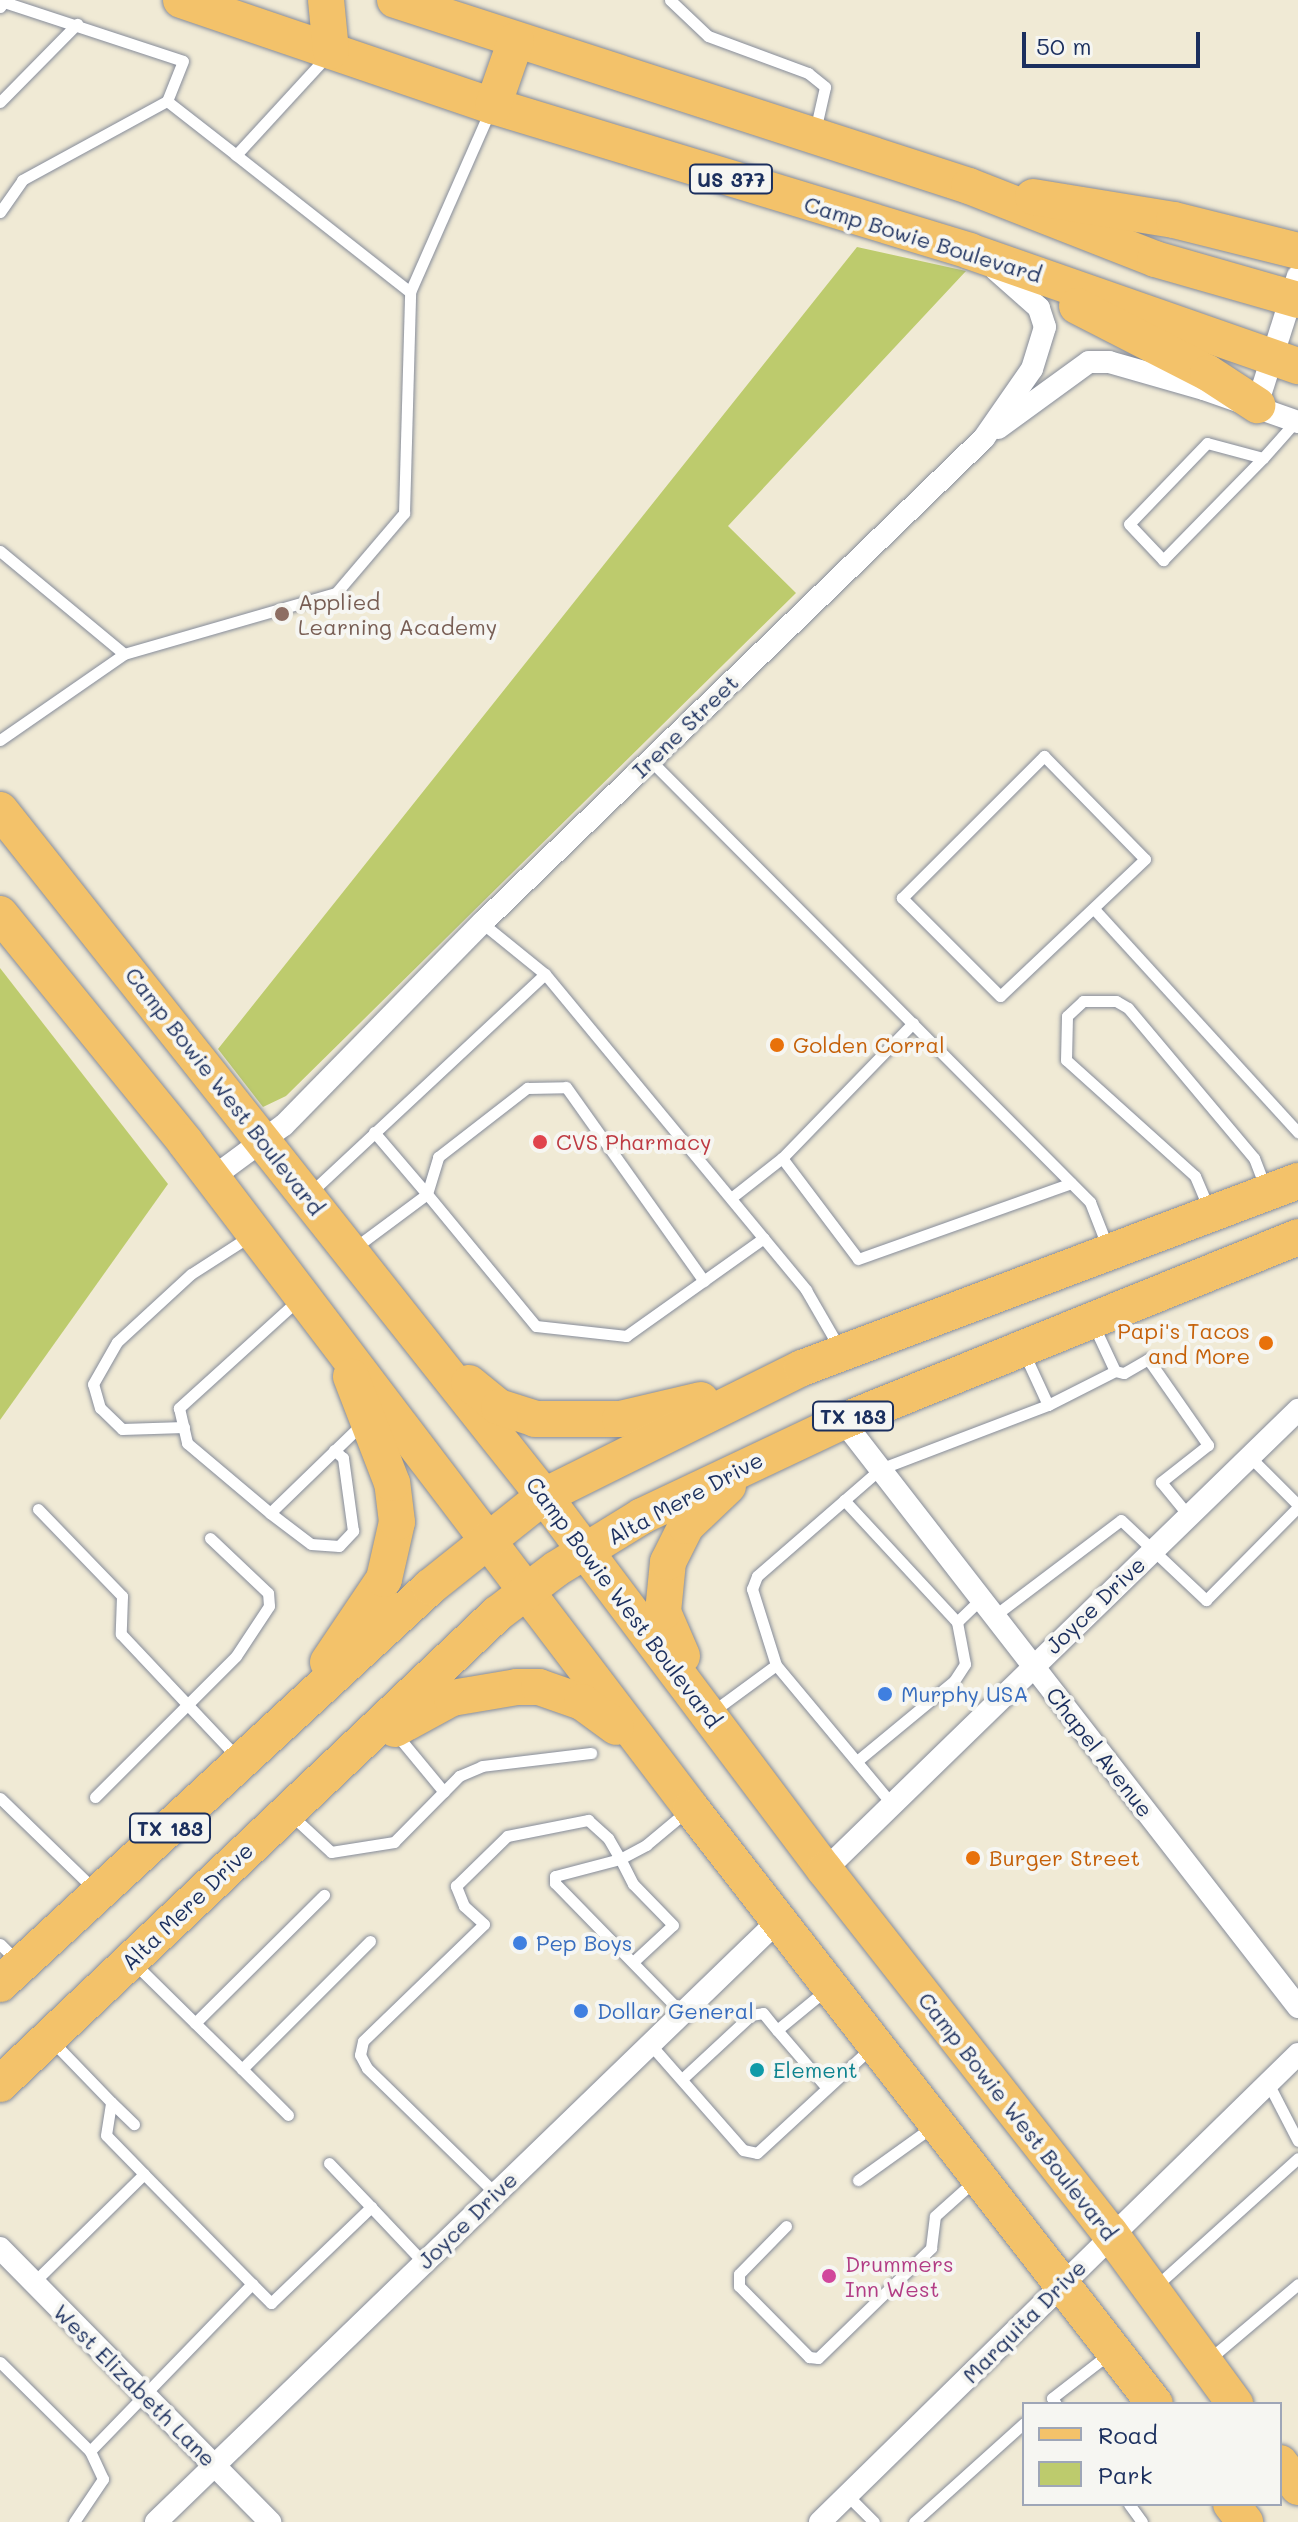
<!DOCTYPE html>
<html>
<head>
<meta charset="utf-8">
<style>
  body { margin:0 }
  #map { position:relative; width:1298px; height:2522px; overflow:hidden; background:#f0ead5; font-family:Mali,sans-serif }
  div>[style] { position:absolute }
  [style*='--x'] { left:calc(var(--x)*1px); top:calc(var(--y)*1px); width:calc(var(--w)*1px); rotate:calc(var(--a)*1deg) }
  .green>* { inset:0; background:#bdcb6d }
  .roads { filter:drop-shadow(0 0 2px #868c9a) drop-shadow(0 0 2px #868c9a) }
  .lane>* { height:11px; margin:-5.5px; padding:0 5.5px; transform-origin:5.5px; border-radius:5.5px; background:#fff }
  .street>* { height:22px; margin:-11px; padding:0 11px; transform-origin:11px; border-radius:11px; background:#fff }
  .primary>* { height:36px; margin:-18px; padding:0 18px; transform-origin:18px; border-radius:18px; background:#f3c26a }
  .dots>* { width:22px; height:22px; translate:-50% -50%; box-sizing:border-box; border:4px solid #f6f6f2; border-radius:50% }
  span { translate:-50% -50%; white-space:nowrap; text-align:center; line-height:1.15; -webkit-text-stroke:8px #f6f6f2; paint-order:stroke }
  .shield-label span { padding:2px 6px; background:#f6f6f2; border:2px solid; border-radius:6px; -webkit-text-stroke-width:0 }
  .shield-label { font-size:20px; color:#1b2f5e; font-weight:700 }
  .street-label { font-size:22px; color:#1b2f5e }
  .education-label { font-size:22px; color:#785e54 }
  .left { translate:0 -50%; text-align:left }
  .food-label { font-size:22px; color:#c56008 }
  .right { translate:-100% -50%; text-align:right }
  .health-label { font-size:22px; color:#be3a42 }
  .shop-label { font-size:22px; color:#366cbe }
  .culture-label { font-size:22px; color:#0d838f }
  .hotel-label { font-size:22px; color:#b23c85 }
  .legend { position:absolute; left:1022px; top:2402px; width:260px; height:104px; box-sizing:border-box; background:#f6f6f2; border:2px solid #9ea6b7; margin:0; padding:10px 14px; list-style:none; font-size:24px; color:#1b2f5e }
  .legend li { display:flex; align-items:center; gap:16px; height:40px }
  .legend b { width:40px; border:2px solid #9ea6b7 }
  .scale { position:absolute; left:1022px; top:32px; width:178px; height:36px; box-sizing:border-box; border:4px solid #1b2f5e; border-top:0; padding-left:10px; font-size:24px; line-height:28px; white-space:nowrap; color:#1b2f5e; -webkit-text-stroke:6px #f6f6f2; paint-order:stroke }
</style>
</head>
<body>
<div id="map">
  <div class="green">
    <div style="clip-path:polygon(857px 247px,966px 271px,728px 526px,796px 593px,286px 1096px,263px 1107px,218px 1049px)"></div>
    <div style="clip-path:polygon(0 968px,168px 1184px,0 1420px)"></div>
  </div>
  <div class="roads">
    <div class="lane">
      <div style="--x:670;--y:0;--w:52;--a:43.5"></div>
      <div style="--x:708;--y:36;--w:107;--a:20.3"></div>
      <div style="--x:808;--y:73;--w:22;--a:39"></div>
      <div style="--x:825;--y:87;--w:45;--a:102.8"></div>
      <div style="--x:0;--y:7;--w:6;--a:-51"></div>
      <div style="--x:4;--y:2;--w:188;--a:18.2"></div>
      <div style="--x:183;--y:61;--w:43;--a:111.8"></div>
      <div style="--x:0;--y:102;--w:110;--a:-45.4"></div>
      <div style="--x:236;--y:155;--w:221;--a:38.2"></div>
      <div style="--x:0;--y:212;--w:39;--a:-55"></div>
      <div style="--x:22;--y:180;--w:165;--a:-28.6"></div>
      <div style="--x:167;--y:101;--w:88;--a:38"></div>
      <div style="--x:236;--y:155;--w:136;--a:-47.4"></div>
      <div style="--x:1263;--y:458;--w:58;--a:-165"></div>
      <div style="--x:1207;--y:443;--w:112;--a:133.9"></div>
      <div style="--x:1129;--y:524;--w:50;--a:46.6"></div>
      <div style="--x:1163;--y:560;--w:143;--a:-45.6"></div>
      <div style="--x:1263;--y:458;--w:50;--a:-48.3"></div>
      <div style="--x:0;--y:551;--w:161;--a:39.7"></div>
      <div style="--x:0;--y:740;--w:151;--a:-34.7"></div>
      <div style="--x:124;--y:654;--w:221;--a:-16.1"></div>
      <div style="--x:336;--y:593;--w:105;--a:-49.6"></div>
      <div style="--x:404;--y:513;--w:221;--a:-88.4"></div>
      <div style="--x:410;--y:292;--w:198;--a:-66.2"></div>
      <div style="--x:1044;--y:756;--w:144;--a:45.6"></div>
      <div style="--x:1145;--y:859;--w:199;--a:136.6"></div>
      <div style="--x:1000;--y:996;--w:139;--a:-135"></div>
      <div style="--x:902;--y:898;--w:201;--a:-45"></div>
      <div style="--x:650;--y:760;--w:624;--a:45.13"></div>
      <div style="--x:1090;--y:1202;--w:49;--a:68.6"></div>
      <div style="--x:1095;--y:910;--w:301;--a:47.6"></div>
      <div style="--x:482;--y:923;--w:81;--a:39"></div>
      <div style="--x:545;--y:974;--w:410;--a:50.4"></div>
      <div style="--x:806;--y:1290;--w:68;--a:60"></div>
      <div style="--x:913;--y:1023;--w:188;--a:134.1"></div>
      <div style="--x:782;--y:1158;--w:126;--a:53"></div>
      <div style="--x:858;--y:1259;--w:226;--a:-19.6"></div>
      <div style="--x:374;--y:1132;--w:82;--a:49.5"></div>
      <div style="--x:427;--y:1194;--w:39;--a:-73"></div>
      <div style="--x:438;--y:1157;--w:113;--a:-37.8"></div>
      <div style="--x:527;--y:1088;--w:39;--a:-1"></div>
      <div style="--x:566;--y:1087;--w:238;--a:54.6"></div>
      <div style="--x:308;--y:1195;--w:324;--a:-43"></div>
      <div style="--x:731;--y:1198;--w:65;--a:-38.1"></div>
      <div style="--x:1209;--y:1209;--w:36;--a:-113"></div>
      <div style="--x:1195;--y:1176;--w:173;--a:-138"></div>
      <div style="--x:1066;--y:1060;--w:44;--a:-88.7"></div>
      <div style="--x:1067;--y:1016;--w:22;--a:-43"></div>
      <div style="--x:1083;--y:1001;--w:33;--a:0"></div>
      <div style="--x:1116;--y:1001;--w:14;--a:30"></div>
      <div style="--x:1128;--y:1008;--w:196;--a:50"></div>
      <div style="--x:1254;--y:1158;--w:33;--a:69"></div>
      <div style="--x:353;--y:1249;--w:92;--a:-36.6"></div>
      <div style="--x:427;--y:1194;--w:171;--a:50.5"></div>
      <div style="--x:536;--y:1326;--w:91;--a:6.3"></div>
      <div style="--x:626;--y:1336;--w:169;--a:-35.4"></div>
      <div style="--x:298;--y:1300;--w:161;--a:137.8"></div>
      <div style="--x:179;--y:1408;--w:36;--a:77"></div>
      <div style="--x:187;--y:1443;--w:109;--a:40.1"></div>
      <div style="--x:270;--y:1513;--w:129;--a:-44.1"></div>
      <div style="--x:1093;--y:1324;--w:52;--a:64.9"></div>
      <div style="--x:1115;--y:1371;--w:9;--a:13"></div>
      <div style="--x:1124;--y:1373;--w:28;--a:-30"></div>
      <div style="--x:1148;--y:1359;--w:105;--a:55.1"></div>
      <div style="--x:1208;--y:1445;--w:60;--a:141.8"></div>
      <div style="--x:1161;--y:1482;--w:43;--a:50.7"></div>
      <div style="--x:1048;--y:1405;--w:75;--a:-26.9"></div>
      <div style="--x:184;--y:1427;--w:62;--a:178.2"></div>
      <div style="--x:122;--y:1429;--w:30;--a:-136"></div>
      <div style="--x:100;--y:1408;--w:25;--a:-106"></div>
      <div style="--x:93;--y:1384;--w:48;--a:-60.3"></div>
      <div style="--x:117;--y:1342;--w:100;--a:-42.6"></div>
      <div style="--x:191;--y:1274;--w:70;--a:-32.8"></div>
      <div style="--x:1250;--y:1457;--w:68;--a:45"></div>
      <div style="--x:844;--y:1500;--w:166;--a:47.2"></div>
      <div style="--x:38;--y:1509;--w:121;--a:46"></div>
      <div style="--x:122;--y:1596;--w:38;--a:92"></div>
      <div style="--x:121;--y:1634;--w:170;--a:46.7"></div>
      <div style="--x:270;--y:1513;--w:51;--a:37.1"></div>
      <div style="--x:311;--y:1544;--w:28;--a:4"></div>
      <div style="--x:339;--y:1546;--w:21;--a:-47"></div>
      <div style="--x:353;--y:1531;--w:74;--a:-97.8"></div>
      <div style="--x:343;--y:1458;--w:12;--a:-138"></div>
      <div style="--x:994;--y:1616;--w:159;--a:-37.1"></div>
      <div style="--x:1121;--y:1520;--w:117;--a:43.3"></div>
      <div style="--x:1206;--y:1600;--w:131;--a:-45.3"></div>
      <div style="--x:776;--y:1665;--w:181;--a:50.2"></div>
      <div style="--x:712;--y:1712;--w:79;--a:-36.3"></div>
      <div style="--x:776;--y:1665;--w:80;--a:-107.5"></div>
      <div style="--x:752;--y:1589;--w:14;--a:-69"></div>
      <div style="--x:757;--y:1576;--w:163;--a:-41"></div>
      <div style="--x:880;--y:1469;--w:180;--a:-20.9"></div>
      <div style="--x:1048;--y:1405;--w:60;--a:-114.8"></div>
      <div style="--x:396;--y:1734;--w:75;--a:50.4"></div>
      <div style="--x:857;--y:1761;--w:126;--a:-39.5"></div>
      <div style="--x:954;--y:1681;--w:20;--a:-57"></div>
      <div style="--x:965;--y:1664;--w:43;--a:-100.8"></div>
      <div style="--x:957;--y:1622;--w:33;--a:-44"></div>
      <div style="--x:95;--y:1797;--w:199;--a:-45"></div>
      <div style="--x:236;--y:1656;--w:60;--a:-56.6"></div>
      <div style="--x:269;--y:1606;--w:13;--a:-94"></div>
      <div style="--x:268;--y:1593;--w:80;--a:-136.5"></div>
      <div style="--x:0;--y:1798;--w:132;--a:44.1"></div>
      <div style="--x:290;--y:1814;--w:56;--a:42.8"></div>
      <div style="--x:331;--y:1852;--w:64;--a:-9"></div>
      <div style="--x:394;--y:1842;--w:93;--a:-45.4"></div>
      <div style="--x:459;--y:1776;--w:25;--a:-23"></div>
      <div style="--x:482;--y:1766;--w:110;--a:-6.8"></div>
      <div style="--x:0;--y:1944;--w:25;--a:45"></div>
      <div style="--x:633;--y:1962;--w:54;--a:-42.8"></div>
      <div style="--x:673;--y:1925;--w:57;--a:-134.3"></div>
      <div style="--x:633;--y:1884;--w:28;--a:-117"></div>
      <div style="--x:620;--y:1859;--w:67;--a:165.3"></div>
      <div style="--x:555;--y:1876;--w:7;--a:90"></div>
      <div style="--x:555;--y:1883;--w:182;--a:45.7"></div>
      <div style="--x:134;--y:1963;--w:151;--a:44.5"></div>
      <div style="--x:242;--y:2069;--w:181;--a:-45"></div>
      <div style="--x:195;--y:2023;--w:182;--a:-44.8"></div>
      <div style="--x:650;--y:2044;--w:141;--a:48.7"></div>
      <div style="--x:743;--y:2150;--w:14;--a:12"></div>
      <div style="--x:757;--y:2153;--w:158;--a:-42.7"></div>
      <div style="--x:242;--y:2069;--w:65;--a:45"></div>
      <div style="--x:682;--y:2079;--w:94;--a:-42.8"></div>
      <div style="--x:751;--y:2015;--w:12;--a:-9"></div>
      <div style="--x:763;--y:2013;--w:22;--a:51"></div>
      <div style="--x:1268;--y:2083;--w:65;--a:62.7"></div>
      <div style="--x:826;--y:2087;--w:75;--a:-130.7"></div>
      <div style="--x:777;--y:2030;--w:65;--a:-39.4"></div>
      <div style="--x:111;--y:2102;--w:32;--a:44"></div>
      <div style="--x:329;--y:2163;--w:61;--a:46.3"></div>
      <div style="--x:858;--y:2180;--w:91;--a:-35.6"></div>
      <div style="--x:495;--y:2193;--w:179;--a:-135.7"></div>
      <div style="--x:367;--y:2068;--w:15;--a:-118"></div>
      <div style="--x:360;--y:2055;--w:14;--a:-78"></div>
      <div style="--x:363;--y:2041;--w:168;--a:-44"></div>
      <div style="--x:484;--y:1924;--w:27;--a:-138"></div>
      <div style="--x:464;--y:1906;--w:22;--a:-112"></div>
      <div style="--x:456;--y:1886;--w:71;--a:-44.4"></div>
      <div style="--x:507;--y:1836;--w:83;--a:-11.2"></div>
      <div style="--x:588;--y:1820;--w:27;--a:42"></div>
      <div style="--x:608;--y:1838;--w:24;--a:60"></div>
      <div style="--x:620;--y:1859;--w:30;--a:-28"></div>
      <div style="--x:646;--y:1845;--w:55;--a:-39.8"></div>
      <div style="--x:786;--y:2226;--w:67;--a:134.4"></div>
      <div style="--x:739;--y:2274;--w:12;--a:90"></div>
      <div style="--x:739;--y:2286;--w:100;--a:45.4"></div>
      <div style="--x:809;--y:2357;--w:9;--a:6"></div>
      <div style="--x:818;--y:2358;--w:158;--a:-44.2"></div>
      <div style="--x:931;--y:2248;--w:32;--a:-83"></div>
      <div style="--x:935;--y:2216;--w:52;--a:-41.9"></div>
      <div style="--x:34;--y:2282;--w:154;--a:-44.5"></div>
      <div style="--x:144;--y:2174;--w:54;--a:-134.3"></div>
      <div style="--x:106;--y:2135;--w:33;--a:-81"></div>
      <div style="--x:111;--y:2102;--w:85;--a:-134"></div>
      <div style="--x:252;--y:2284;--w:27;--a:45"></div>
      <div style="--x:271;--y:2303;--w:139;--a:-43.8"></div>
      <div style="--x:371;--y:2207;--w:76;--a:46.6"></div>
      <div style="--x:1156;--y:2286;--w:191;--a:-42"></div>
      <div style="--x:1207;--y:2361;--w:119;--a:-40.2"></div>
      <div style="--x:0;--y:2362;--w:127;--a:44.7"></div>
      <div style="--x:90;--y:2451;--w:233;--a:-45.9"></div>
      <div style="--x:252;--y:2284;--w:154;--a:-134.5"></div>
      <div style="--x:1056;--y:2404;--w:7;--a:-124"></div>
      <div style="--x:1052;--y:2398;--w:72;--a:-37.7"></div>
      <div style="--x:847;--y:2495;--w:38;--a:45"></div>
      <div style="--x:1129;--y:2504;--w:22;--a:54"></div>
      <div style="--x:74;--y:2522;--w:52;--a:-56"></div>
      <div style="--x:103;--y:2479;--w:31;--a:-115"></div>
      <div style="--x:914;--y:2522;--w:148;--a:-42"></div>
    </div>
    <div class="street">
      <div style="--x:1257;--y:405;--w:135;--a:-72.4"></div>
      <div style="--x:998;--y:428;--w:112;--a:-36"></div>
      <div style="--x:1089;--y:362;--w:20;--a:0"></div>
      <div style="--x:1109;--y:362;--w:99;--a:15.9"></div>
      <div style="--x:1204;--y:389;--w:100;--a:19.3"></div>
      <div style="--x:212;--y:1178;--w:89;--a:-36.4"></div>
      <div style="--x:284;--y:1125;--w:283;--a:-45.6"></div>
      <div style="--x:482;--y:923;--w:698;--a:-44.01"></div>
      <div style="--x:984;--y:438;--w:84;--a:-55.2"></div>
      <div style="--x:1032;--y:369;--w:44;--a:-72.8"></div>
      <div style="--x:1045;--y:327;--w:20;--a:-108"></div>
      <div style="--x:1039;--y:308;--w:57;--a:-138.5"></div>
      <div style="--x:843;--y:1421;--w:742;--a:52.17"></div>
      <div style="--x:825;--y:1870;--w:660;--a:-44.2"></div>
      <div style="--x:0;--y:2248;--w:385;--a:45.4"></div>
      <div style="--x:156;--y:2522;--w:866;--a:-44.02"></div>
      <div style="--x:820;--y:2522;--w:669;--a:-44.39"></div>
    </div>
    <div class="primary">
      <div style="--x:181;--y:0;--w:330;--a:18.8"></div>
      <div style="--x:493;--y:106;--w:498;--a:16.9"></div>
      <div style="--x:969;--y:251;--w:349;--a:19.3"></div>
      <div style="--x:326;--y:0;--w:51;--a:84.4"></div>
      <div style="--x:395;--y:0;--w:603;--a:17.95"></div>
      <div style="--x:969;--y:186;--w:200;--a:21.4"></div>
      <div style="--x:1155;--y:259;--w:149;--a:16"></div>
      <div style="--x:493;--y:106;--w:70;--a:-70.8"></div>
      <div style="--x:1033;--y:197;--w:143;--a:9.3"></div>
      <div style="--x:1174;--y:220;--w:128;--a:14"></div>
      <div style="--x:1077;--y:306;--w:147;--a:27.1"></div>
      <div style="--x:1208;--y:373;--w:59;--a:33.1"></div>
      <div style="--x:0;--y:810;--w:876;--a:51.59"></div>
      <div style="--x:544;--y:1496;--w:468;--a:53.1"></div>
      <div style="--x:825;--y:1870;--w:462;--a:51.9"></div>
      <div style="--x:1110;--y:2233;--w:212;--a:53.8"></div>
      <div style="--x:0;--y:914;--w:294;--a:50.9"></div>
      <div style="--x:185;--y:1142;--w:836;--a:52.77"></div>
      <div style="--x:691;--y:1808;--w:755;--a:52.1"></div>
      <div style="--x:469;--y:1383;--w:38;--a:39"></div>
      <div style="--x:499;--y:1407;--w:38;--a:18"></div>
      <div style="--x:535;--y:1419;--w:85;--a:0"></div>
      <div style="--x:620;--y:1419;--w:83;--a:-13.2"></div>
      <div style="--x:682;--y:1656;--w:48;--a:-113.4"></div>
      <div style="--x:663;--y:1612;--w:50;--a:-84.3"></div>
      <div style="--x:668;--y:1562;--w:40;--a:-63.4"></div>
      <div style="--x:686;--y:1526;--w:58;--a:-43.6"></div>
      <div style="--x:328;--y:1662;--w:100;--a:-56"></div>
      <div style="--x:384;--y:1579;--w:58;--a:-77.2"></div>
      <div style="--x:397;--y:1522;--w:39;--a:-97"></div>
      <div style="--x:392;--y:1483;--w:114;--a:-111.1"></div>
      <div style="--x:395;--y:1729;--w:65;--a:-28.5"></div>
      <div style="--x:452;--y:1698;--w:66;--a:-9.6"></div>
      <div style="--x:517;--y:1687;--w:22;--a:0"></div>
      <div style="--x:539;--y:1687;--w:46;--a:19.2"></div>
      <div style="--x:582;--y:1702;--w:42;--a:36.3"></div>
      <div style="--x:0;--y:1984;--w:585;--a:-42.71"></div>
      <div style="--x:430;--y:1587;--w:146;--a:-38.6"></div>
      <div style="--x:544;--y:1496;--w:288;--a:-26.4"></div>
      <div style="--x:802;--y:1368;--w:530;--a:-20.66"></div>
      <div style="--x:0;--y:2084;--w:684;--a:-43.4"></div>
      <div style="--x:497;--y:1614;--w:74;--a:-37.3"></div>
      <div style="--x:556;--y:1569;--w:101;--a:-31.6"></div>
      <div style="--x:642;--y:1516;--w:222;--a:-25.3"></div>
      <div style="--x:843;--y:1421;--w:491;--a:-22"></div>
      <div style="--x:1280;--y:2463;--w:30;--a:53"></div>
      <div style="--x:1231;--y:2504;--w:23;--a:52"></div>
    </div>
  </div>
  <div class="dots">
    <div style="left:282px;top:614px;background:#8d6e63"></div>
    <div style="left:777px;top:1045px;background:#e8710a"></div>
    <div style="left:540px;top:1142px;background:#e0444e"></div>
    <div style="left:1266px;top:1343px;background:#e8710a"></div>
    <div style="left:885px;top:1694px;background:#3f7fe0"></div>
    <div style="left:973px;top:1858px;background:#e8710a"></div>
    <div style="left:520px;top:1943px;background:#3f7fe0"></div>
    <div style="left:581px;top:2011px;background:#3f7fe0"></div>
    <div style="left:757px;top:2070px;background:#0f9aa8"></div>
    <div style="left:829px;top:2276px;background:#d1479c"></div>
  </div>
  <div class="shield-label">
    <span style="left:731px;top:179px">US 377</span>
    <span style="left:853px;top:1416px">TX 183</span>
    <span style="left:170px;top:1828px">TX 183</span>
  </div>
  <div class="street-label">
    <span style="left:923px;top:239px;rotate:17deg">Camp Bowie Boulevard</span>
    <span style="left:685px;top:726px;rotate:-44deg">Irene Street</span>
    <span style="left:225px;top:1091px;rotate:52deg">Camp Bowie West Boulevard</span>
    <span style="left:685px;top:1498px;rotate:-28deg">Alta Mere Drive</span>
    <span style="left:624px;top:1602px;rotate:53deg">Camp Bowie West Boulevard</span>
    <span style="left:1095px;top:1605px;rotate:-44deg">Joyce Drive</span>
    <span style="left:1100px;top:1752px;rotate:52deg">Chapel Avenue</span>
    <span style="left:187px;top:1906px;rotate:-44deg">Alta Mere Drive</span>
    <span style="left:1018px;top:2116px;rotate:52deg">Camp Bowie West Boulevard</span>
    <span style="left:467px;top:2220px;rotate:-44deg">Joyce Drive</span>
    <span style="left:1024px;top:2321px;rotate:-45deg">Marquita Drive</span>
    <span style="left:135px;top:2385px;rotate:45deg">West Elizabeth Lane</span>
  </div>
  <div class="education-label">
    <span class="left" style="left:298px;top:614px">Applied<br>Learning Academy</span>
  </div>
  <div class="food-label">
    <span class="left" style="left:793px;top:1045px">Golden Corral</span>
    <span class="right" style="left:1250px;top:1343px">Papi's Tacos<br>and More</span>
    <span class="left" style="left:989px;top:1858px">Burger Street</span>
  </div>
  <div class="health-label">
    <span class="left" style="left:556px;top:1142px">CVS Pharmacy</span>
  </div>
  <div class="shop-label">
    <span class="left" style="left:901px;top:1694px">Murphy USA</span>
    <span class="left" style="left:536px;top:1943px">Pep Boys</span>
    <span class="left" style="left:597px;top:2011px">Dollar General</span>
  </div>
  <div class="culture-label">
    <span class="left" style="left:773px;top:2070px">Element</span>
  </div>
  <div class="hotel-label">
    <span class="left" style="left:845px;top:2276px">Drummers<br>Inn West</span>
  </div>
  <ul class="legend">
  <li><b style="height:10px;background:#f3c26a"></b>Road</li>
  <li><b style="height:22px;background:#bdcb6d"></b>Park</li>
  </ul>
  <div class="scale">50 m</div>
</div>
</body>
</html>
